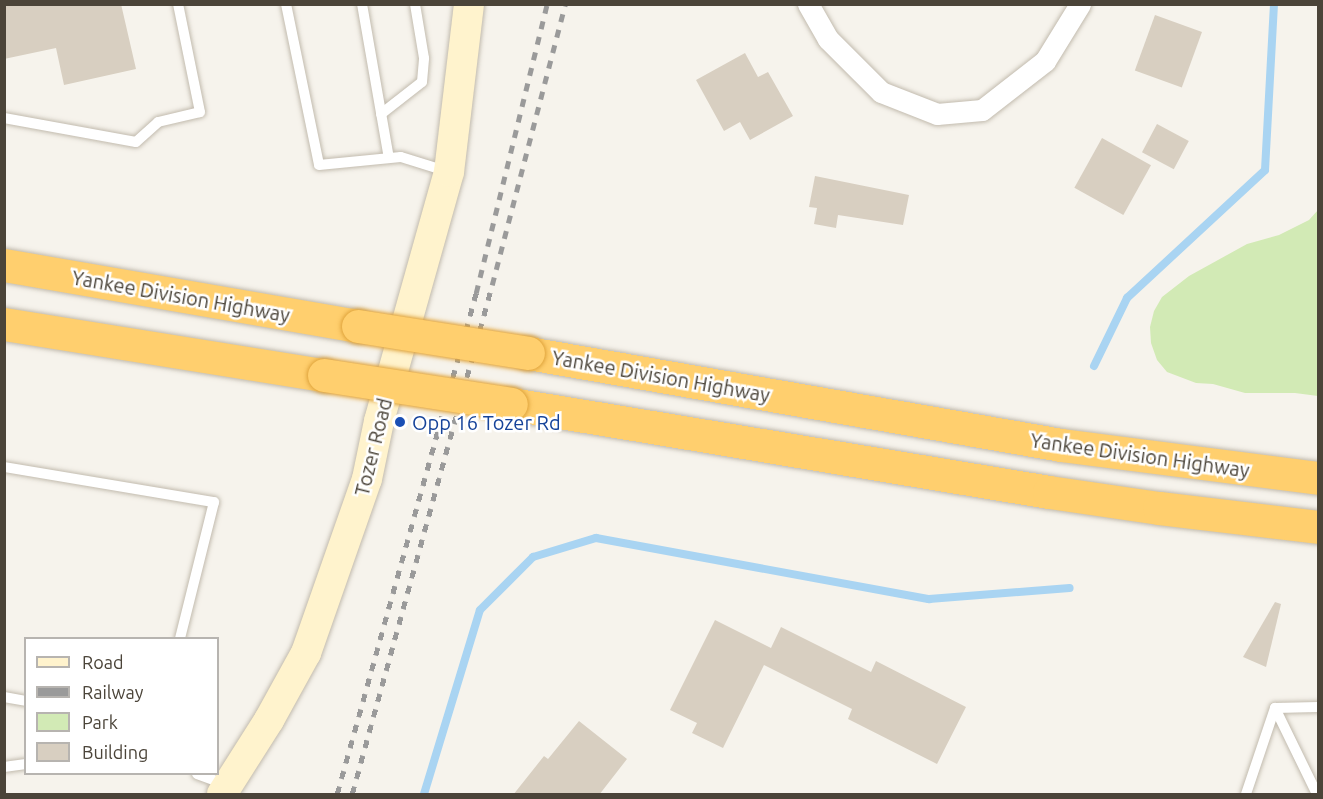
<!DOCTYPE html>
<html>
<head>
<meta charset="utf-8">
<style>
  body { margin:0 }
  #map { position:relative; width:1323px; height:799px; overflow:hidden; background:#f6f3ec; font-family:Ubuntu,sans-serif }
  div>[style] { position:absolute }
  [style*='--x'] { left:calc(var(--x)*1px); top:calc(var(--y)*1px); width:calc(var(--w)*1px); rotate:calc(var(--a)*1deg) }
  .green>* { inset:0; background:#d2eab5 }
  .stream>* { height:8px; margin:-4px; padding:0 4px; transform-origin:4px; border-radius:4px; background:#a9d4f2 }
  .building>* { inset:0; background:#d8cfc1; transform-origin:0 0 }
  .roads { filter:drop-shadow(0 0 2px #c2bbae) drop-shadow(0 0 2px #c2bbae) }
  .service>* { height:10px; margin:-5px; padding:0 5px; transform-origin:5px; border-radius:5px; background:#fff }
  .minor>* { height:21px; margin:-10.5px; padding:0 10.5px; transform-origin:10.5px; border-radius:10.5px; background:#fff }
  .secondary>* { height:30px; margin:-15px; padding:0 15px; transform-origin:15px; border-radius:15px; background:#fff3cd }
  .motorway>* { height:33px; margin:-16.5px; padding:0 16.5px; transform-origin:16.5px; border-radius:16.5px; background:#ffcf6e }
  .rail>* { height:4.5px; margin-top:-2.25px; transform-origin:0; background:repeating-linear-gradient(90deg,#9a9a9a 0 8px,transparent 0 16px) }
  .bridges { filter:drop-shadow(0 0 2px #e0a43c) drop-shadow(0 0 2px #e0a43c) }
  .motorway-bridge>* { height:33px; margin:-16.5px; padding:0 16.5px; transform-origin:16.5px; border-radius:16.5px; background:#ffcf6e }
  .dots>* { width:16px; height:16px; translate:-50% -50%; box-sizing:border-box; border:3px solid #fff; border-radius:50% }
  span { translate:-50% -50%; white-space:nowrap; text-align:center; line-height:1.15; -webkit-text-stroke:5px #fff; paint-order:stroke }
  .street-label { font-size:20px; color:#4b4439 }
  .transit-label { font-size:20px; color:#164399 }
  .left { translate:0 -50%; text-align:left }
  .frame { position:absolute; inset:0; border:6px solid #4b4439; pointer-events:none }
  .legend { position:absolute; left:24px; top:637px; width:195px; height:138px; box-sizing:border-box; background:#fff; border:2px solid #b7b4b0; margin:0; padding:8px 10px; list-style:none; font-size:18px; color:#4b4439 }
  .legend li { display:flex; align-items:center; gap:12px; height:30px }
  .legend b { width:30px; border:2px solid #b7b4b0 }
</style>
</head>
<body>
<div id="map">
  <div class="green">
    <div style="clip-path:polygon(1318px 210px,1318px 396px,1295px 393px,1245px 393px,1213px 384px,1196px 383px,1167px 372px,1157px 360px,1151px 343px,1150px 327px,1154px 311px,1162px 297px,1189px 276px,1247px 244px,1279px 235px,1309px 220px)"></div>
  </div>
  <div class="stream">
    <div style="--x:1094;--y:366;--w:76;--a:-64.1"></div>
    <div style="--x:1127;--y:298;--w:188;--a:-42.8"></div>
    <div style="--x:1265;--y:170;--w:166;--a:-86.9"></div>
    <div style="--x:424;--y:794;--w:192;--a:-73.1"></div>
    <div style="--x:480;--y:610;--w:75;--a:-45"></div>
    <div style="--x:533;--y:557;--w:66;--a:-16.8"></div>
    <div style="--x:596;--y:538;--w:339;--a:10.4"></div>
    <div style="--x:929;--y:599;--w:141;--a:-4.5"></div>
  </div>
  <div class="building">
    <div style="clip-path:polygon(4px 4px,121px 4px,136px 69px,64px 85px,56px 48px,4px 59px)"></div>
    <div style="left:1155px;top:15px;width:50px;height:59px;rotate:20deg"></div>
    <div style="clip-path:polygon(745px 53px,758px 77px,768px 72px,793px 116px,750px 140px,740px 122px,724px 131px,696px 80px)"></div>
    <div style="left:1157px;top:124px;width:36px;height:32px;rotate:28deg"></div>
    <div style="left:1102px;top:138px;width:56px;height:57px;rotate:29deg"></div>
    <div style="clip-path:polygon(815px 176px,909px 195px,903px 225px,838px 215px,836px 228px,814px 224px,817px 208px,809px 207px)"></div>
    <div style="clip-path:polygon(1275px 602px,1281px 604px,1266px 667px,1243px 657px)"></div>
    <div style="clip-path:polygon(715px 620px,771px 648px,781px 627px,871px 672px,876px 661px,966px 707px,937px 764px,848px 719px,852px 709px,764px 665px,723px 748px,692px 733px,697px 723px,670px 710px)"></div>
    <div style="clip-path:polygon(579px 721px,627px 759px,599px 795px,513px 795px,544px 756px,548px 759px)"></div>
  </div>
  <div class="roads">
    <div class="service">
      <div style="--x:286;--y:4;--w:164;--a:78.4"></div>
      <div style="--x:319;--y:165;--w:82;--a:-5.6"></div>
      <div style="--x:401;--y:157;--w:47;--a:17.3"></div>
      <div style="--x:362;--y:4;--w:156;--a:80.1"></div>
      <div style="--x:381;--y:114;--w:52;--a:-38"></div>
      <div style="--x:422;--y:82;--w:24;--a:-85"></div>
      <div style="--x:424;--y:58;--w:55;--a:-99.5"></div>
      <div style="--x:4;--y:118;--w:134;--a:10.3"></div>
      <div style="--x:136;--y:142;--w:30;--a:-42"></div>
      <div style="--x:158;--y:122;--w:43;--a:-13.4"></div>
      <div style="--x:200;--y:112;--w:110;--a:-101.5"></div>
      <div style="--x:4;--y:467;--w:213;--a:9.5"></div>
      <div style="--x:214;--y:502;--w:140;--a:104"></div>
      <div style="--x:4;--y:697;--w:22;--a:10"></div>
      <div style="--x:1275;--y:708;--w:43;--a:-1.3"></div>
      <div style="--x:4;--y:767;--w:22;--a:-8"></div>
      <div style="--x:197;--y:774;--w:30;--a:20"></div>
      <div style="--x:1246;--y:794;--w:91;--a:-71.4"></div>
      <div style="--x:1275;--y:708;--w:96;--a:64"></div>
    </div>
    <div class="minor">
      <div style="--x:808;--y:4;--w:40;--a:60.3"></div>
      <div style="--x:828;--y:39;--w:75;--a:45"></div>
      <div style="--x:881;--y:92;--w:60;--a:21.4"></div>
      <div style="--x:937;--y:114;--w:45;--a:-5.1"></div>
      <div style="--x:982;--y:110;--w:80;--a:-37.9"></div>
      <div style="--x:1045;--y:61;--w:67;--a:-58.4"></div>
    </div>
    <div class="secondary">
      <div style="--x:222;--y:794;--w:88;--a:-57.6"></div>
      <div style="--x:269;--y:720;--w:77;--a:-61.1"></div>
      <div style="--x:306;--y:653;--w:184;--a:-70.7"></div>
      <div style="--x:367;--y:479;--w:59;--a:-78.3"></div>
      <div style="--x:379;--y:421;--w:259;--a:-74.3"></div>
      <div style="--x:449;--y:172;--w:169;--a:-83.2"></div>
    </div>
    <div class="motorway">
      <div style="--x:4;--y:265;--w:359;--a:9.8"></div>
      <div style="--x:4;--y:324;--w:324;--a:9.1"></div>
      <div style="--x:528;--y:353;--w:541;--a:9.79"></div>
      <div style="--x:1061;--y:445;--w:259;--a:7.3"></div>
      <div style="--x:511;--y:404;--w:545;--a:9.29"></div>
      <div style="--x:1049;--y:492;--w:111;--a:8.3"></div>
      <div style="--x:1159;--y:508;--w:160;--a:6.8"></div>
    </div>
  </div>
  <div class="rail">
    <div style="--x:337;--y:794;--w:520;--a:-74.49"></div>
    <div style="--x:476;--y:293;--w:298;--a:-76.2"></div>
    <div style="--x:352;--y:794;--w:528;--a:-74.62"></div>
    <div style="--x:492;--y:285;--w:290;--a:-75.4"></div>
  </div>
  <div class="bridges">
    <div class="motorway-bridge">
      <div style="--x:358;--y:326;--w:172;--a:9"></div>
      <div style="--x:324;--y:375;--w:189;--a:8.8"></div>
    </div>
  </div>
  <div class="dots">
    <div style="left:400px;top:422px;background:#1a4fb4"></div>
  </div>
  <div class="street-label">
    <span style="left:181px;top:296px;rotate:10deg">Yankee Division Highway</span>
    <span style="left:661px;top:376px;rotate:10deg">Yankee Division Highway</span>
    <span style="left:373px;top:447px;rotate:-76deg">Tozer Road</span>
    <span style="left:1140px;top:455px;rotate:8deg">Yankee Division Highway</span>
  </div>
  <div class="transit-label">
    <span class="left" style="left:412px;top:422px">Opp 16 Tozer Rd</span>
  </div>
  <div class="frame"></div>
  <ul class="legend">
  <li><b style="height:8px;background:#fff3cd"></b>Road</li>
  <li><b style="height:8px;background:#9a9a9a"></b>Railway</li>
  <li><b style="height:16px;background:#d2eab5"></b>Park</li>
  <li><b style="height:16px;background:#d8cfc1"></b>Building</li>
  </ul>
</div>
</body>
</html>
